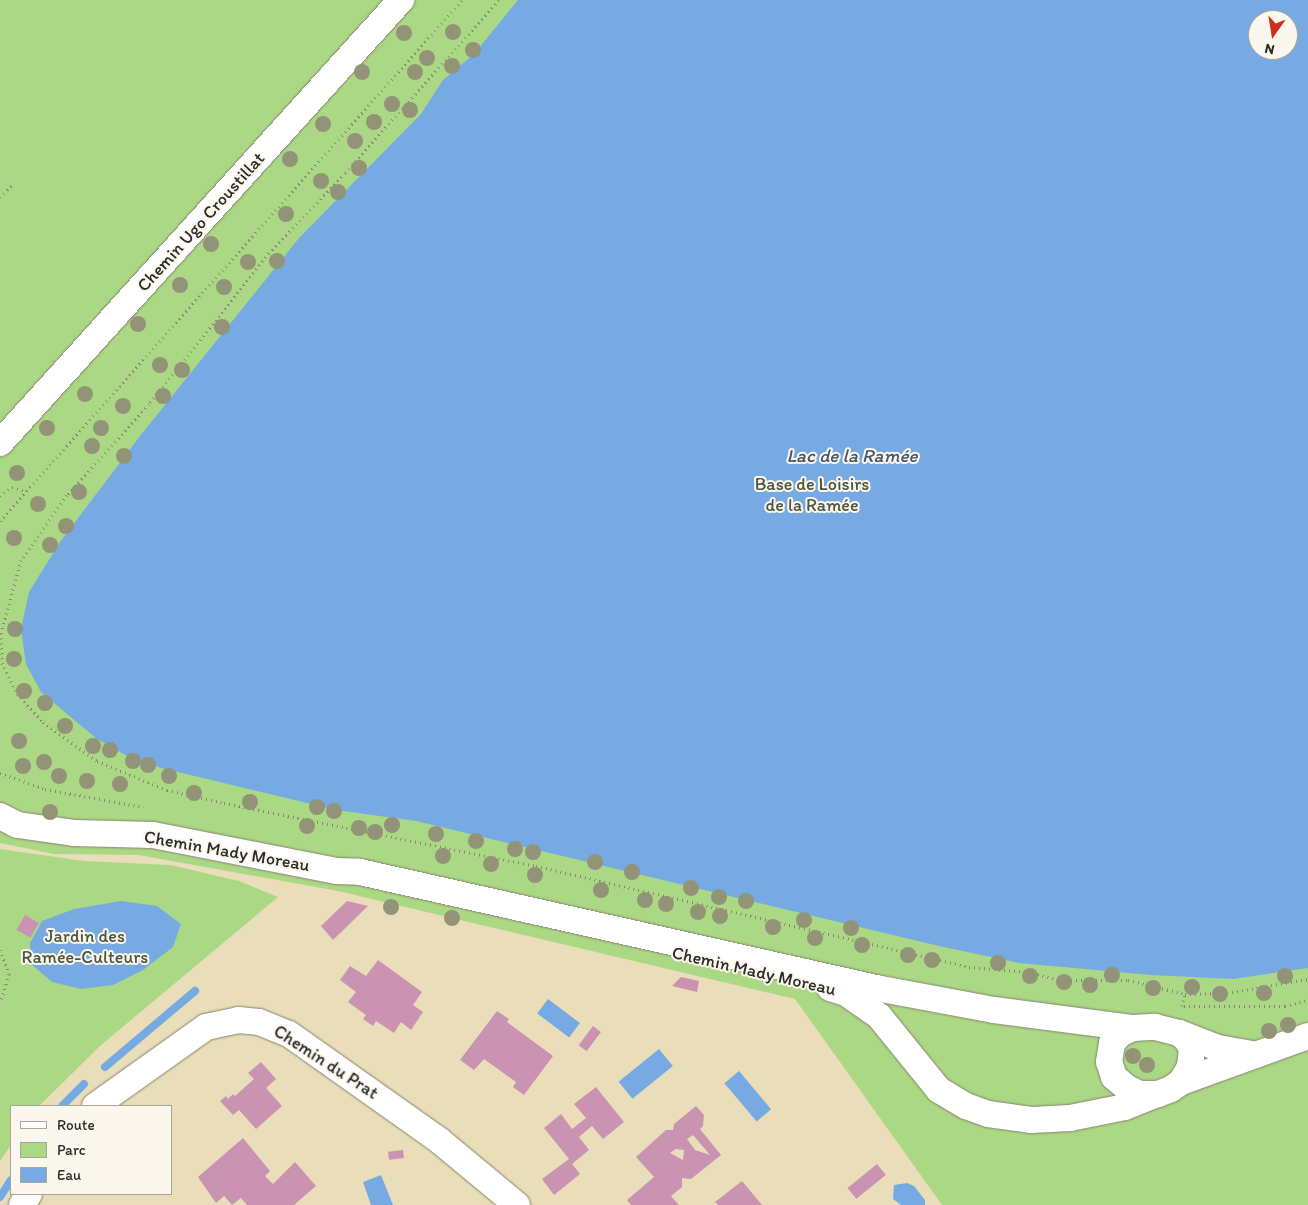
<!DOCTYPE html>
<html>
<head>
<meta charset="utf-8">
<style>
  body { margin:0 }
  #map { position:relative; width:1308px; height:1205px; overflow:hidden; background:#e9deb9; font-family:Itim,sans-serif }
  div>[style] { position:absolute }
  [style*='--x'] { left:calc(var(--x)*1px); top:calc(var(--y)*1px); width:calc(var(--w)*1px); rotate:calc(var(--a)*1deg) }
  .green>* { inset:0; background:#abd884 }
  .water>* { inset:0; background:#77aae3; transform-origin:0 0 }
  .stream>* { height:8px; margin:-4px; padding:0 4px; transform-origin:4px; border-radius:4px; background:#77aae3 }
  .building>* { inset:0; background:#ca93b1; transform-origin:0 0 }
  .path>* { height:3px; margin-top:-1.5px; transform-origin:0; background:repeating-linear-gradient(90deg,#8a8472 0 1px,transparent 0 5px) }
  .roads { filter:drop-shadow(0 0 1px #8a8472) drop-shadow(0 0 1px #8a8472) }
  .minor>* { height:26px; margin:-13px; padding:0 13px; transform-origin:13px; border-radius:13px; background:#fff }
  .trees>* { width:16px; height:16px; margin:-8px; border-radius:50%; background:#929377 }
  span { translate:-50% -50%; white-space:nowrap; text-align:center; line-height:1.15; -webkit-text-stroke:4px #fbf7ec; paint-order:stroke }
  .street-label { font-size:18px; color:#2b2b2b }
  .park-label { font-size:18px; color:#4b5641 }
  .water-label { font-size:19px; color:#46576b; font-style:italic }
  .legend { position:absolute; left:10px; top:1105px; width:162px; height:90px; box-sizing:border-box; background:#fbf7ec; border:1px solid #a8a59f; margin:0; padding:6px 9px; list-style:none; font-size:15px; color:#2b2b2b }
  .legend li { display:flex; align-items:center; gap:10px; height:25px }
  .legend b { width:25px; border:1px solid #a8a59f }
  .north { position:absolute; left:1248px; top:10px; width:50px; height:50px; box-sizing:border-box; background:#fbf7ec; border:1px solid #a8a59f; border-radius:50%; rotate:193deg; font-size:14px; font-weight:700; line-height:20px; text-align:center; color:#2b2b2b }
  .north::after { content:''; display:block; margin:auto; width:18px; height:22px; background:#c8321e; clip-path:polygon(50% 0,100% 100%,50% 72%,0 100%) }
</style>
</head>
<body>
<div id="map">
  <div class="green">
    <div style="clip-path:polygon(evenodd,0 0,1308px 0,1308px 1205px,942px 1205px,795px 999px,338px 891px,139px 855px,54px 854px,0 843px,0 0,1258px 20px,1288px 20px,1288px 50px,1258px 50px,1258px 20px)"></div>
    <div style="clip-path:polygon(0 849px,84px 861px,170px 865px,239px 881px,278px 897px,100px 1046px,39px 1106px,11px 1106px,11px 1145px,0 1161px)"></div>
  </div>
  <div class="water">
    <div style="clip-path:polygon(evenodd,518px 0,1308px 0,1308px 968px,1233px 979px,1151px 975px,1019px 963px,939px 946px,416px 821px,336px 810px,161px 768px,131px 758px,97px 739px,41px 692px,26px 664px,21px 629px,29px 592px,60px 542px,140px 436px,299px 238px,421px 114px,443px 80px,474px 54px,518px 0,1258px 20px,1288px 20px,1288px 50px,1258px 50px,1258px 20px)"></div>
    <div style="clip-path:polygon(121px 901px,157px 906px,181px 924px,173px 947px,143px 970px,113px 985px,81px 989px,52px 982px,31px 964px,30px 943px,42px 921px,74px 909px)"></div>
    <div style="left:548px;top:999px;width:40px;height:18px;rotate:37deg"></div>
    <div style="left:659px;top:1049px;width:22px;height:52px;rotate:51deg"></div>
    <div style="left:739px;top:1071px;width:50px;height:19px;rotate:50deg"></div>
    <div style="clip-path:polygon(381px 1175px,393px 1205px,371px 1205px,363px 1182px)"></div>
    <div style="clip-path:polygon(907px 1183px,914px 1186px,925px 1200px,925px 1205px,901px 1205px,893px 1199px,894px 1185px)"></div>
  </div>
  <div class="stream">
    <div style="--x:105;--y:1067;--w:118;--a:-40.2"></div>
    <div style="--x:62;--y:1106;--w:31;--a:-45"></div>
    <div style="--x:0;--y:1197;--w:20;--a:-57"></div>
  </div>
  <div class="building">
    <div style="clip-path:polygon(347px 901px,368px 906px,333px 940px,321px 926px)"></div>
    <div style="left:25px;top:915px;width:16px;height:17px;rotate:30deg"></div>
    <div style="clip-path:polygon(378px 960px,422px 992px,413px 1005px,423px 1012px,411px 1030px,401px 1022px,394px 1033px,376px 1021px,373px 1026px,363px 1019px,366px 1015px,348px 1002px,356px 992px,340px 980px,350px 966px,366px 976px)"></div>
    <div style="clip-path:polygon(681px 977px,699px 981px,697px 992px,672px 986px)"></div>
    <div style="clip-path:polygon(497px 1011px,509px 1019px,507px 1022px,553px 1056px,524px 1095px,513px 1087px,516px 1082px,484px 1059px,474px 1070px,460px 1060px)"></div>
    <div style="left:593px;top:1026px;width:10px;height:24px;rotate:37deg"></div>
    <div style="clip-path:polygon(261px 1062px,276px 1079px,266px 1088px,282px 1106px,256px 1129px,239px 1110px,233px 1115px,220px 1101px,226px 1096px,228px 1099px,233px 1094px,235px 1096px,254px 1079px,248px 1073px)"></div>
    <div style="clip-path:polygon(596px 1087px,624px 1122px,603px 1139px,592px 1126px,579px 1137px,589px 1150px,572px 1164px,580px 1174px,554px 1195px,542px 1179px,569px 1159px,544px 1128px,561px 1114px,572px 1129px,586px 1118px,574px 1104px)"></div>
    <div style="clip-path:polygon(evenodd,696px 1106px,704px 1115px,703px 1126px,700px 1129px,721px 1155px,691px 1179px,682px 1178px,682px 1187px,671px 1196px,679px 1205px,631px 1205px,627px 1200px,654px 1177px,636px 1157px,666px 1130px,673px 1130px,674px 1124px,696px 1106px,693px 1135px,710px 1155px,695px 1150px,687px 1139px,693px 1135px,696px 1106px,676px 1149px,684px 1150px,683px 1160px,670px 1153px,676px 1149px)"></div>
    <div style="clip-path:polygon(243px 1138px,270px 1171px,265px 1176px,273px 1184px,295px 1162px,316px 1186px,294px 1205px,247px 1205px,241px 1198px,232px 1205px,224px 1196px,216px 1203px,198px 1177px)"></div>
    <div style="left:403px;top:1150px;width:8px;height:15px;rotate:83deg"></div>
    <div style="left:877px;top:1164px;width:14px;height:38px;rotate:51deg"></div>
    <div style="clip-path:polygon(742px 1181px,762px 1205px,718px 1205px,715px 1202px)"></div>
  </div>
  <div class="path">
    <div style="--x:499;--y:0;--w:232;--a:131.7"></div>
    <div style="--x:345;--y:173;--w:110;--a:133.5"></div>
    <div style="--x:269;--y:253;--w:193;--a:128.5"></div>
    <div style="--x:149;--y:404;--w:122;--a:132"></div>
    <div style="--x:67;--y:495;--w:80;--a:125.3"></div>
    <div style="--x:21;--y:560;--w:76;--a:105.3"></div>
    <div style="--x:1;--y:633;--w:30;--a:88"></div>
    <div style="--x:2;--y:663;--w:34;--a:64"></div>
    <div style="--x:17;--y:694;--w:38;--a:47"></div>
    <div style="--x:43;--y:722;--w:67;--a:35.8"></div>
    <div style="--x:97;--y:761;--w:76;--a:22.5"></div>
    <div style="--x:167;--y:790;--w:58;--a:12.8"></div>
    <div style="--x:224;--y:803;--w:318;--a:11.4"></div>
    <div style="--x:536;--y:866;--w:445;--a:13.1"></div>
    <div style="--x:969;--y:967;--w:59;--a:4.8"></div>
    <div style="--x:1028;--y:972;--w:34;--a:14"></div>
    <div style="--x:1061;--y:980;--w:67;--a:0"></div>
    <div style="--x:1128;--y:980;--w:59;--a:13.8"></div>
    <div style="--x:1185;--y:994;--w:42;--a:-1.4"></div>
    <div style="--x:1227;--y:993;--w:82;--a:-9.8"></div>
    <div style="--x:0;--y:197;--w:17;--a:-45"></div>
    <div style="--x:0;--y:496;--w:15;--a:-37"></div>
    <div style="--x:12;--y:487;--w:14;--a:17"></div>
    <div style="--x:0;--y:521;--w:696;--a:-48.43"></div>
    <div style="--x:0;--y:773;--w:48;--a:19.6"></div>
    <div style="--x:45;--y:789;--w:100;--a:10.4"></div>
    <div style="--x:0;--y:950;--w:26;--a:69"></div>
    <div style="--x:9;--y:974;--w:30;--a:107"></div>
    <div style="--x:1182;--y:1006;--w:12;--a:-76"></div>
    <div style="--x:1184;--y:1006;--w:101;--a:0"></div>
    <div style="--x:1285;--y:1006;--w:24;--a:-15"></div>
  </div>
  <div class="roads">
    <div class="minor">
      <div style="--x:0;--y:443;--w:598;--a:-47.85"></div>
      <div style="--x:0;--y:816;--w:20;--a:27"></div>
      <div style="--x:18;--y:825;--w:58;--a:8"></div>
      <div style="--x:75;--y:833;--w:78;--a:1.5"></div>
      <div style="--x:153;--y:835;--w:187;--a:11.1"></div>
      <div style="--x:337;--y:871;--w:23;--a:2"></div>
      <div style="--x:360;--y:872;--w:529;--a:12.67"></div>
      <div style="--x:876;--y:988;--w:120;--a:10.6"></div>
      <div style="--x:994;--y:1010;--w:140;--a:7.4"></div>
      <div style="--x:830;--y:988;--w:17;--a:17"></div>
      <div style="--x:846;--y:993;--w:40;--a:34.9"></div>
      <div style="--x:879;--y:1016;--w:95;--a:51"></div>
      <div style="--x:939;--y:1090;--w:31;--a:31"></div>
      <div style="--x:966;--y:1106;--w:23;--a:20"></div>
      <div style="--x:988;--y:1114;--w:43;--a:7.9"></div>
      <div style="--x:1031;--y:1120;--w:39;--a:-3"></div>
      <div style="--x:1070;--y:1118;--w:56;--a:-11.3"></div>
      <div style="--x:1125;--y:1107;--w:35;--a:-22"></div>
      <div style="--x:1155;--y:1027;--w:25;--a:14"></div>
      <div style="--x:1179;--y:1033;--w:11;--a:41"></div>
      <div style="--x:1187;--y:1040;--w:9;--a:58"></div>
      <div style="--x:1192;--y:1048;--w:19;--a:96"></div>
      <div style="--x:1190;--y:1067;--w:17;--a:121"></div>
      <div style="--x:1181;--y:1082;--w:12;--a:145"></div>
      <div style="--x:1171;--y:1089;--w:14;--a:159"></div>
      <div style="--x:1158;--y:1094;--w:18;--a:180"></div>
      <div style="--x:1140;--y:1094;--w:14;--a:-155"></div>
      <div style="--x:1127;--y:1088;--w:17;--a:-140"></div>
      <div style="--x:1114;--y:1077;--w:16;--a:-108"></div>
      <div style="--x:1109;--y:1062;--w:19;--a:-81"></div>
      <div style="--x:1112;--y:1043;--w:12;--a:-48"></div>
      <div style="--x:1120;--y:1034;--w:14;--a:-25"></div>
      <div style="--x:1133;--y:1028;--w:22;--a:-3"></div>
      <div style="--x:1179;--y:1033;--w:42;--a:21"></div>
      <div style="--x:1218;--y:1048;--w:39;--a:10"></div>
      <div style="--x:1181;--y:1082;--w:135;--a:-19.9"></div>
      <div style="--x:95;--y:1106;--w:136;--a:-35.4"></div>
      <div style="--x:206;--y:1027;--w:33;--a:-12"></div>
      <div style="--x:238;--y:1020;--w:21;--a:5"></div>
      <div style="--x:259;--y:1022;--w:32;--a:22"></div>
      <div style="--x:289;--y:1034;--w:185;--a:35.3"></div>
      <div style="--x:440;--y:1141;--w:100;--a:39.7"></div>
      <div style="--x:22;--y:1205;--w:13;--a:-58"></div>
    </div>
  </div>
  <div class="trees">
    <div style="left:453px;top:32px"></div>
    <div style="left:404px;top:33px"></div>
    <div style="left:473px;top:50px"></div>
    <div style="left:427px;top:58px"></div>
    <div style="left:452px;top:66px"></div>
    <div style="left:362px;top:72px"></div>
    <div style="left:415px;top:72px"></div>
    <div style="left:392px;top:104px"></div>
    <div style="left:410px;top:110px"></div>
    <div style="left:374px;top:122px"></div>
    <div style="left:323px;top:124px"></div>
    <div style="left:355px;top:141px"></div>
    <div style="left:290px;top:159px"></div>
    <div style="left:359px;top:168px"></div>
    <div style="left:321px;top:181px"></div>
    <div style="left:338px;top:192px"></div>
    <div style="left:286px;top:214px"></div>
    <div style="left:211px;top:244px"></div>
    <div style="left:277px;top:261px"></div>
    <div style="left:248px;top:262px"></div>
    <div style="left:180px;top:285px"></div>
    <div style="left:224px;top:287px"></div>
    <div style="left:138px;top:324px"></div>
    <div style="left:222px;top:327px"></div>
    <div style="left:160px;top:365px"></div>
    <div style="left:182px;top:370px"></div>
    <div style="left:85px;top:394px"></div>
    <div style="left:163px;top:396px"></div>
    <div style="left:123px;top:406px"></div>
    <div style="left:47px;top:428px"></div>
    <div style="left:101px;top:428px"></div>
    <div style="left:92px;top:446px"></div>
    <div style="left:124px;top:456px"></div>
    <div style="left:17px;top:473px"></div>
    <div style="left:79px;top:492px"></div>
    <div style="left:38px;top:504px"></div>
    <div style="left:66px;top:526px"></div>
    <div style="left:14px;top:538px"></div>
    <div style="left:50px;top:545px"></div>
    <div style="left:15px;top:629px"></div>
    <div style="left:14px;top:659px"></div>
    <div style="left:24px;top:691px"></div>
    <div style="left:45px;top:703px"></div>
    <div style="left:65px;top:726px"></div>
    <div style="left:19px;top:741px"></div>
    <div style="left:93px;top:746px"></div>
    <div style="left:110px;top:750px"></div>
    <div style="left:133px;top:761px"></div>
    <div style="left:44px;top:762px"></div>
    <div style="left:148px;top:765px"></div>
    <div style="left:23px;top:766px"></div>
    <div style="left:59px;top:776px"></div>
    <div style="left:169px;top:776px"></div>
    <div style="left:87px;top:781px"></div>
    <div style="left:120px;top:784px"></div>
    <div style="left:194px;top:793px"></div>
    <div style="left:250px;top:802px"></div>
    <div style="left:317px;top:807px"></div>
    <div style="left:334px;top:811px"></div>
    <div style="left:50px;top:812px"></div>
    <div style="left:392px;top:825px"></div>
    <div style="left:307px;top:826px"></div>
    <div style="left:359px;top:828px"></div>
    <div style="left:375px;top:832px"></div>
    <div style="left:436px;top:834px"></div>
    <div style="left:476px;top:841px"></div>
    <div style="left:515px;top:849px"></div>
    <div style="left:533px;top:852px"></div>
    <div style="left:443px;top:856px"></div>
    <div style="left:595px;top:862px"></div>
    <div style="left:491px;top:864px"></div>
    <div style="left:632px;top:872px"></div>
    <div style="left:535px;top:875px"></div>
    <div style="left:691px;top:888px"></div>
    <div style="left:601px;top:890px"></div>
    <div style="left:719px;top:897px"></div>
    <div style="left:645px;top:900px"></div>
    <div style="left:746px;top:901px"></div>
    <div style="left:666px;top:904px"></div>
    <div style="left:391px;top:907px"></div>
    <div style="left:698px;top:912px"></div>
    <div style="left:720px;top:916px"></div>
    <div style="left:452px;top:918px"></div>
    <div style="left:804px;top:920px"></div>
    <div style="left:773px;top:927px"></div>
    <div style="left:851px;top:928px"></div>
    <div style="left:815px;top:938px"></div>
    <div style="left:862px;top:945px"></div>
    <div style="left:908px;top:955px"></div>
    <div style="left:932px;top:960px"></div>
    <div style="left:998px;top:963px"></div>
    <div style="left:1112px;top:975px"></div>
    <div style="left:1030px;top:976px"></div>
    <div style="left:1285px;top:976px"></div>
    <div style="left:1064px;top:982px"></div>
    <div style="left:1090px;top:985px"></div>
    <div style="left:1192px;top:987px"></div>
    <div style="left:1153px;top:988px"></div>
    <div style="left:1264px;top:993px"></div>
    <div style="left:1220px;top:994px"></div>
    <div style="left:1288px;top:1025px"></div>
    <div style="left:1269px;top:1031px"></div>
    <div style="left:1133px;top:1056px"></div>
    <div style="left:1147px;top:1065px"></div>
  </div>
  <div class="street-label">
    <span style="left:201px;top:222px;rotate:-48deg">Chemin Ugo Croustillat</span>
    <span style="left:227px;top:851px;rotate:10deg">Chemin Mady Moreau</span>
    <span style="left:754px;top:971px;rotate:13deg">Chemin Mady Moreau</span>
    <span style="left:326px;top:1062px;rotate:33deg">Chemin du Prat</span>
  </div>
  <div class="park-label">
    <span style="left:812px;top:495px">Base de Loisirs<br>de la Ramée</span>
    <span style="left:85px;top:947px">Jardin des<br>Ramée-Culteurs</span>
  </div>
  <div class="water-label">
    <span style="left:852px;top:456px">Lac de la Ramée</span>
  </div>
  <ul class="legend">
  <li><b style="height:6px;background:#fff"></b>Route</li>
  <li><b style="height:14px;background:#abd884"></b>Parc</li>
  <li><b style="height:14px;background:#77aae3"></b>Eau</li>
  </ul>
  <div class="north">N</div>
</div>
</body>
</html>
